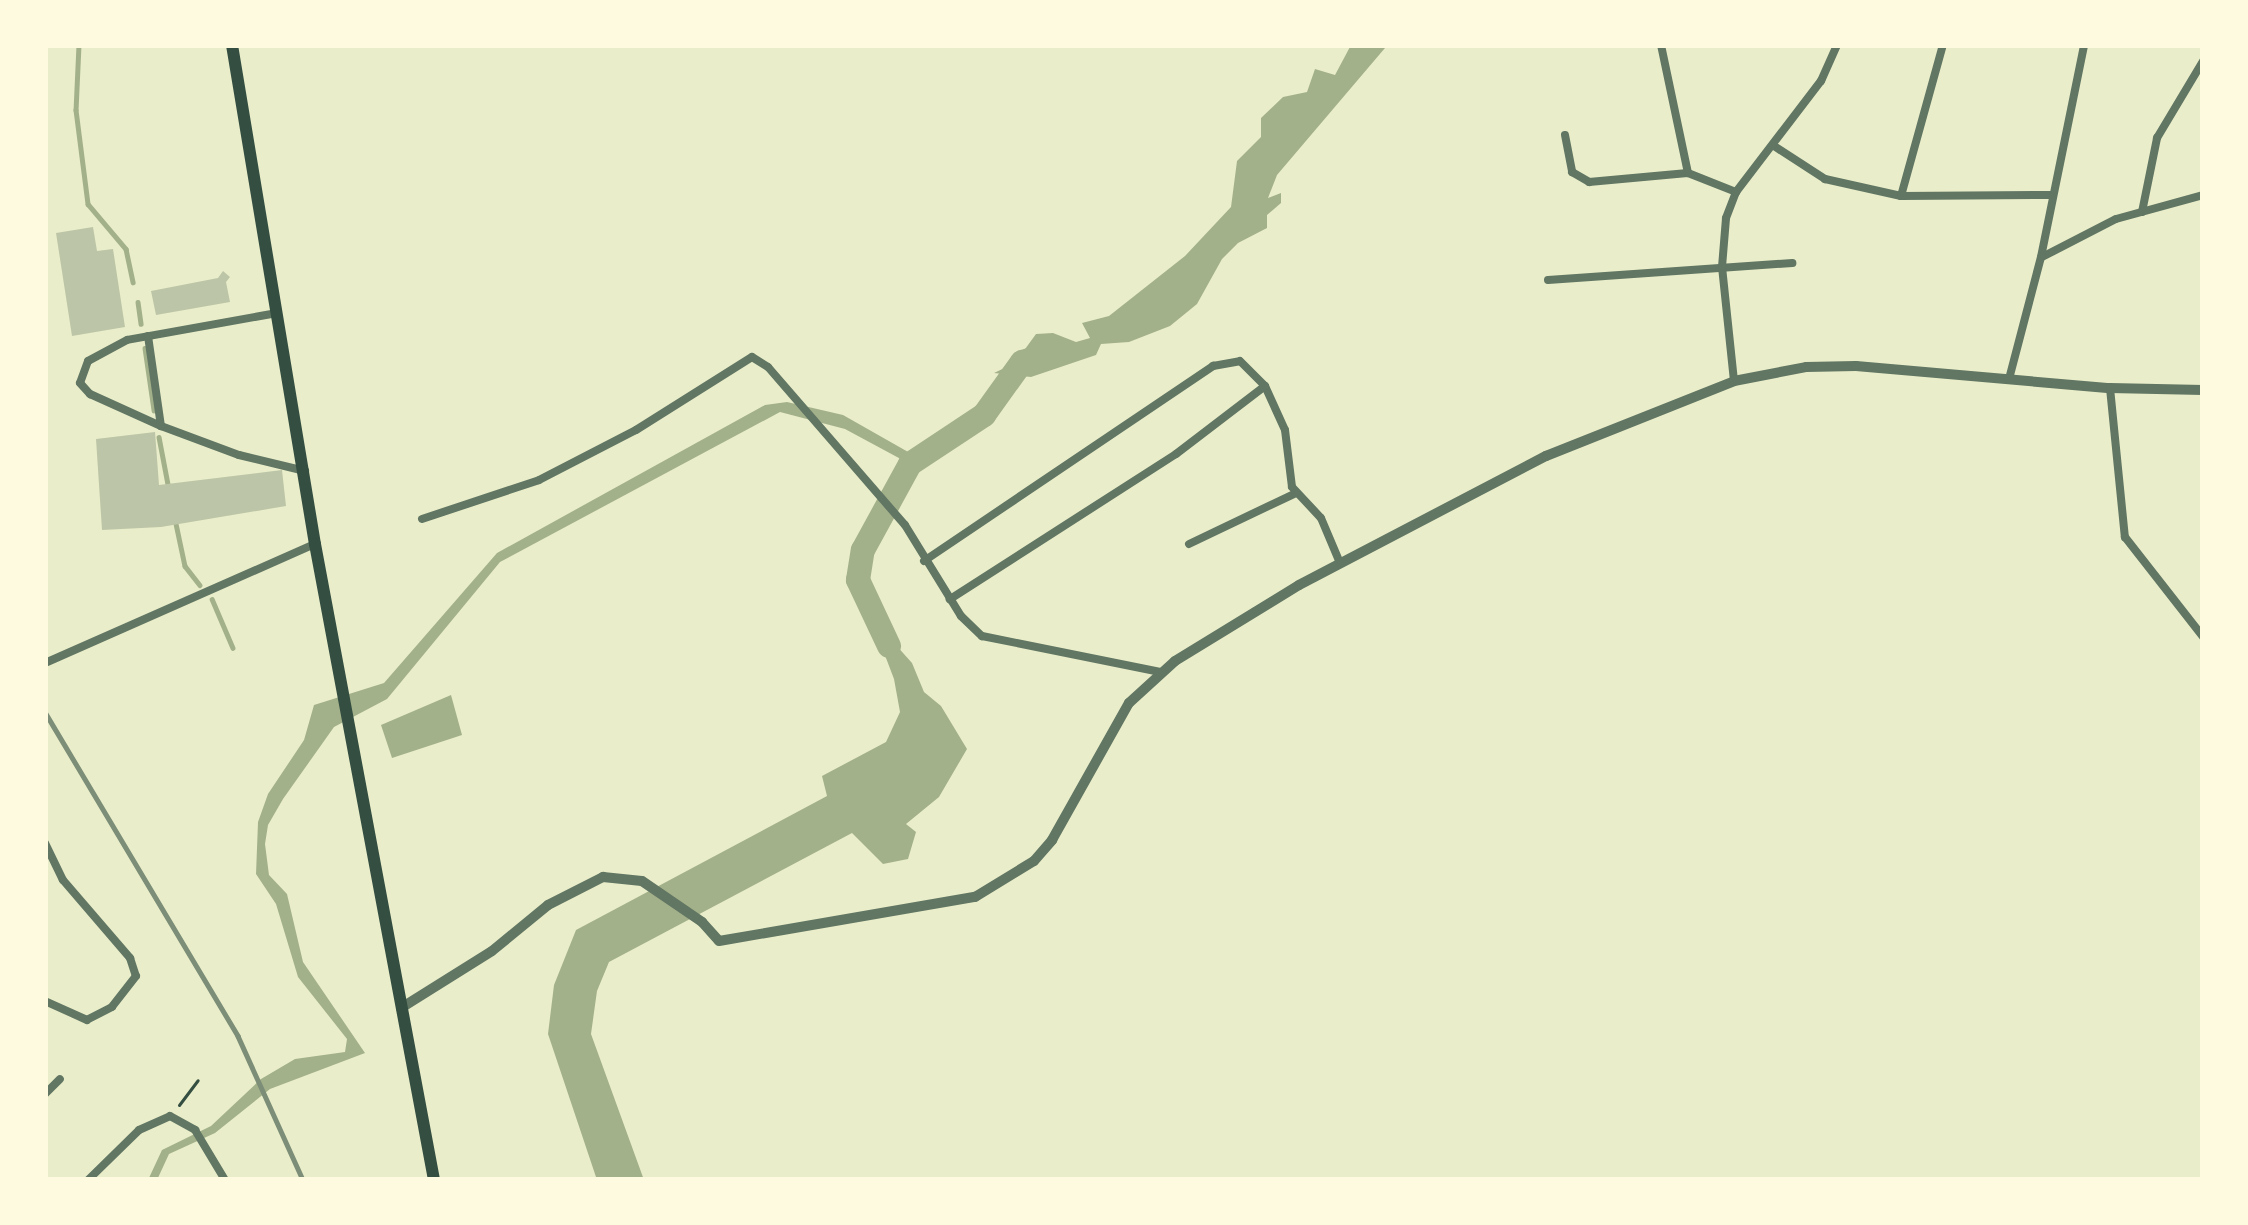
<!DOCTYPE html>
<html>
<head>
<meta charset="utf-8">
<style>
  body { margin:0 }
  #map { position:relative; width:2248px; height:1225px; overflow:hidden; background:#e9edc9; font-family:Manrope,sans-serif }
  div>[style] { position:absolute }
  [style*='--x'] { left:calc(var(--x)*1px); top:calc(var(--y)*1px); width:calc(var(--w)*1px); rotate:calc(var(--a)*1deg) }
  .water>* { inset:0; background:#a3b18a }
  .stream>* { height:4.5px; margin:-2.25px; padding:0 2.25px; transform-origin:2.25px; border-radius:2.25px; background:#a3b18a }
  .river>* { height:24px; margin:-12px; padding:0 12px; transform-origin:12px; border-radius:12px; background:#a3b18a }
  .building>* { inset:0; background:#bcc5a7 }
  .path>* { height:3px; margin:-1.5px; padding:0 1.5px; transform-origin:1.5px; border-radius:1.5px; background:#344e41 }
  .minor>* { height:8px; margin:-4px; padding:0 4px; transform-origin:4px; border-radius:4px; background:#617663 }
  .tertiary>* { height:10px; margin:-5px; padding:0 5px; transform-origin:5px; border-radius:5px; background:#617663 }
  .primary>* { height:12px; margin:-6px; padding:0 6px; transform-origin:6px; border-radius:6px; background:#344e41 }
  .rail>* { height:4.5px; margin:-2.25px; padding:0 2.25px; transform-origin:2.25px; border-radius:2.25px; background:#7c8e77 }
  span { translate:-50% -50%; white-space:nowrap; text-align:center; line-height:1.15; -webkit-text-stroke:9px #fefae0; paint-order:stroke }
  .frame { position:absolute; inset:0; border:48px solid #fefae0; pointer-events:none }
</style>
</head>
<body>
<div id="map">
  <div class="water">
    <div style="clip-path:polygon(1351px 45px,1385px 48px,1277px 175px,1268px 198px,1281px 193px,1281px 203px,1267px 215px,1267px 228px,1238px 243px,1222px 259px,1197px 304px,1170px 326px,1129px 342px,1101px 344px,1096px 355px,1031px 377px,994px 373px,1015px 363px,1036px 334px,1053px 333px,1076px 342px,1090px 338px,1082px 323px,1109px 316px,1185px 256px,1231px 207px,1237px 161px,1261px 137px,1261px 118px,1283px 97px,1307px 92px,1315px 69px,1335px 75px)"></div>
    <div style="clip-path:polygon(787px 402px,843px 415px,917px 457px,910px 464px,845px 429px,780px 412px,500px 562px,387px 699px,334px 727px,283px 799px,268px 825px,265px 844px,269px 875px,287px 894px,303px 962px,365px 1053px,270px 1089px,215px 1133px,169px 1154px,157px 1180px,148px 1180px,162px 1150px,211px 1126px,261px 1079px,295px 1059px,345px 1052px,347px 1039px,298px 977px,276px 904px,256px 874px,258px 822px,268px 794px,304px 740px,314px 705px,384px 683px,497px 553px,765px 405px)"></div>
    <div style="clip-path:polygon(870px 616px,912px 663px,924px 692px,941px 706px,967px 749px,939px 797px,906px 824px,916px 832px,908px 859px,883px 864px,852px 833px,609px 962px,597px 991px,591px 1034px,644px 1180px,597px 1180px,548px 1034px,554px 985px,576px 930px,827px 796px,822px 776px,886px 742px,900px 712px,894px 679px)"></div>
    <div style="clip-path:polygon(451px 695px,462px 735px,392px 758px,381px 725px)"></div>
  </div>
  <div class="stream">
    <div style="--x:79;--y:45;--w:65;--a:92.6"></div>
    <div style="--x:76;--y:110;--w:95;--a:82.7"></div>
    <div style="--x:88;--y:204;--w:59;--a:49.8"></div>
    <div style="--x:126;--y:249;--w:34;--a:78"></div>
    <div style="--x:138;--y:302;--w:22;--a:82"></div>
    <div style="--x:145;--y:348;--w:63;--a:81.7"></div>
    <div style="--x:159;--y:437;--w:48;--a:79.2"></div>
    <div style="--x:175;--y:519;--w:48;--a:78"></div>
    <div style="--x:185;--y:566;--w:24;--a:52"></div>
    <div style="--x:212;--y:599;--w:53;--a:66.8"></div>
  </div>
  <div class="river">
    <div style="--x:889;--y:646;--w:73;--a:-115.2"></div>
    <div style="--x:858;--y:580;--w:30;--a:-81"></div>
    <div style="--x:863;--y:550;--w:98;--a:-61.3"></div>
    <div style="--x:910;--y:464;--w:89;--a:-33.5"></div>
    <div style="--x:984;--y:415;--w:65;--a:-54.4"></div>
    <div style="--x:1022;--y:362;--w:18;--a:-16"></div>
  </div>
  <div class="building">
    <div style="clip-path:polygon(93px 227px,97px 251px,113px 249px,125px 327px,72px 336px,56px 233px)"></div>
    <div style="clip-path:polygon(223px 271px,230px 277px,226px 282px,230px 302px,156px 315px,151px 291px,218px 278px)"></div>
    <div style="clip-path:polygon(155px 432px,159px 485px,282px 470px,286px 506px,161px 527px,102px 530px,96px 439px)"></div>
  </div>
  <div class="path">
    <div style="--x:179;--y:1105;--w:31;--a:-53"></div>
  </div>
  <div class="minor">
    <div style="--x:1661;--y:45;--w:131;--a:78.1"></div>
    <div style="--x:1565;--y:135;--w:38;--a:79"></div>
    <div style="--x:1572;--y:172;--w:20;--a:30"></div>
    <div style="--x:1589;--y:182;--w:99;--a:-5.2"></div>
    <div style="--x:1688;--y:173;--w:52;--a:21.6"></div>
    <div style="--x:1774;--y:146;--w:61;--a:32.9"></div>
    <div style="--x:1825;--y:179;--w:78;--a:12.6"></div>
    <div style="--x:1901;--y:196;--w:157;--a:-74.5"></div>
    <div style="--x:1901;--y:196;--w:152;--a:-0.4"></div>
    <div style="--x:2142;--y:212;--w:76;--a:-78.5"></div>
    <div style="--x:2157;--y:138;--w:90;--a:-59.1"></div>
    <div style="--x:2042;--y:257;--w:83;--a:-27.2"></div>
    <div style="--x:2116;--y:219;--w:90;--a:-15.4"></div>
    <div style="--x:1548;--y:280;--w:245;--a:-4"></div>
    <div style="--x:277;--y:313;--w:152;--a:169.8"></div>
    <div style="--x:127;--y:340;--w:44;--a:151.7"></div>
    <div style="--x:88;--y:361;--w:23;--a:110"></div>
    <div style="--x:80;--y:383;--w:15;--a:48"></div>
    <div style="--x:90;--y:394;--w:78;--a:24.3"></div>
    <div style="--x:161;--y:426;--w:83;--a:20.4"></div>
    <div style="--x:239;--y:455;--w:68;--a:13.6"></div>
    <div style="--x:148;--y:336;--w:91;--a:81.8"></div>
    <div style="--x:2009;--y:379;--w:126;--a:-75.3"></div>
    <div style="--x:2041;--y:257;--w:216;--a:-78.5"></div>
    <div style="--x:1734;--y:381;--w:115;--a:-96"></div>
    <div style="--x:1722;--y:267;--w:49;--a:-85.3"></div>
    <div style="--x:1726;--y:218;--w:28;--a:-69"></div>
    <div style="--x:1736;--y:192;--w:140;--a:-52.6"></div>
    <div style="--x:1821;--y:81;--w:39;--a:-66"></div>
    <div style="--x:1265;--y:386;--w:48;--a:65.6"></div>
    <div style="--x:1285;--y:430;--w:57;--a:83"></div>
    <div style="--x:1292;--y:487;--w:42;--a:46.9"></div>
    <div style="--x:1321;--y:518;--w:49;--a:67.1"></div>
    <div style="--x:2110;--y:388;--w:150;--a:84.3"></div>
    <div style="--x:2125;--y:537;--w:127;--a:52"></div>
    <div style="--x:422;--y:519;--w:123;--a:-18.4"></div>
    <div style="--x:539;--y:480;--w:109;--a:-27.3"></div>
    <div style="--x:636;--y:430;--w:137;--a:-32.2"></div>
    <div style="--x:752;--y:357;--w:19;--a:32"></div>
    <div style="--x:768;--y:367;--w:209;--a:49.1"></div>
    <div style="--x:905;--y:525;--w:107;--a:58.4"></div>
    <div style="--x:961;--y:616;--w:29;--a:44"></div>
    <div style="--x:982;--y:636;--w:182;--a:11.4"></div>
    <div style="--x:1189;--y:544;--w:119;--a:-25.5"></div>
    <div style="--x:924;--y:561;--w:349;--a:-34"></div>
    <div style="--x:1213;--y:366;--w:27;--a:-10"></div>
    <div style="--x:1240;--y:361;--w:35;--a:45"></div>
    <div style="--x:1265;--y:386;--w:112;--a:142.6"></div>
    <div style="--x:1176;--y:454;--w:269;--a:147.3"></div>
    <div style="--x:45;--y:663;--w:295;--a:-23.8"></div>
    <div style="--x:45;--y:843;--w:41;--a:64.1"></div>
    <div style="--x:63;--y:880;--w:103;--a:49.3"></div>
    <div style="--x:130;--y:958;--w:19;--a:72"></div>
    <div style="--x:136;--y:976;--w:39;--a:128"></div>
    <div style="--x:112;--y:1007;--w:28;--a:153"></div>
    <div style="--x:87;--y:1020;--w:46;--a:-155.7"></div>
    <div style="--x:45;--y:1094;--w:21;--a:-45"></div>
    <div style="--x:88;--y:1180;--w:71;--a:-44.4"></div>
    <div style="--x:139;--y:1130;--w:34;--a:-24"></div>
    <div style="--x:170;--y:1116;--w:29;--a:29"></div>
    <div style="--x:195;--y:1130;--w:58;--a:59"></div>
  </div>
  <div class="tertiary">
    <div style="--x:401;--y:1008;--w:107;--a:-32.1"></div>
    <div style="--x:492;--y:951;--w:72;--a:-39.4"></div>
    <div style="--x:548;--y:905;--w:62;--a:-27"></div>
    <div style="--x:603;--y:877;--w:39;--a:6"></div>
    <div style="--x:642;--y:881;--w:73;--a:34.3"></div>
    <div style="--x:702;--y:922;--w:25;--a:48"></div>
    <div style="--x:719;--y:941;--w:260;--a:-9.8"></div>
    <div style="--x:975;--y:897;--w:69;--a:-31.4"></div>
    <div style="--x:1034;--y:861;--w:28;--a:-49"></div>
    <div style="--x:1052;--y:840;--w:157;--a:-60.7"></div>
    <div style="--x:1129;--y:703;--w:62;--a:-42.4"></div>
    <div style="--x:1175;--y:661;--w:145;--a:-31.5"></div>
    <div style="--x:1299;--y:585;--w:279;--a:-27.6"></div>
    <div style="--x:1546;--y:456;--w:202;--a:-21.7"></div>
    <div style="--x:1734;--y:381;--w:73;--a:-11"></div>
    <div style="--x:1806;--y:367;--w:50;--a:-1.1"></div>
    <div style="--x:1856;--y:366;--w:255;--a:5"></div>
    <div style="--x:2110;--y:388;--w:93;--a:1.2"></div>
  </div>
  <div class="primary">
    <div style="--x:232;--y:45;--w:506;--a:80.56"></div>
    <div style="--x:315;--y:544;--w:647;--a:79.4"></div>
  </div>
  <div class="rail">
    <div style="--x:45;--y:712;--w:377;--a:59.2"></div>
    <div style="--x:238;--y:1036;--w:158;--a:65.7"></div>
  </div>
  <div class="frame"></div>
</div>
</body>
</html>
